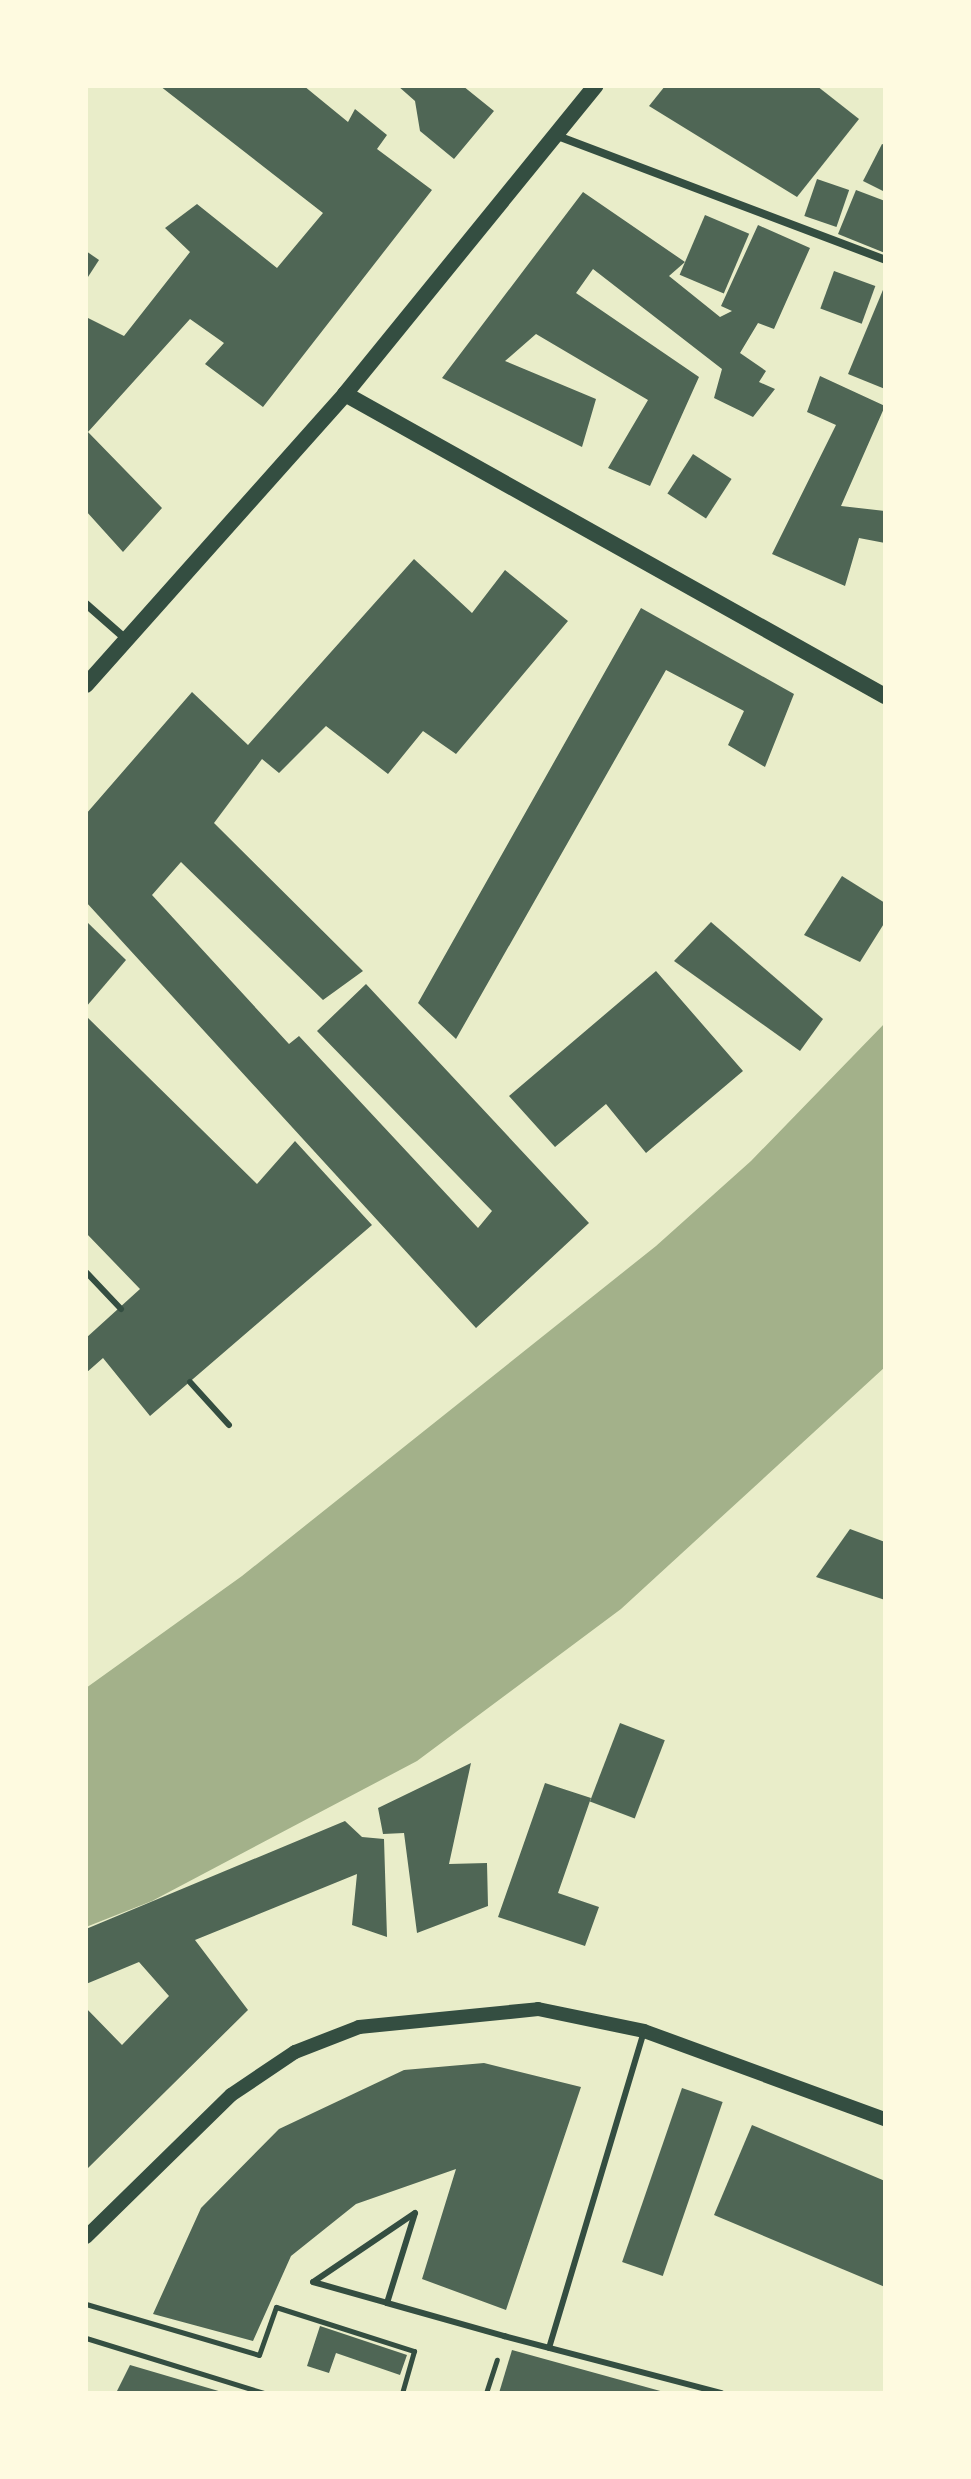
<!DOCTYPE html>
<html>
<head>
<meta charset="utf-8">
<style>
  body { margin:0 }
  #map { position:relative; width:971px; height:2479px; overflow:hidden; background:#e9edc9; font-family:Commissioner,sans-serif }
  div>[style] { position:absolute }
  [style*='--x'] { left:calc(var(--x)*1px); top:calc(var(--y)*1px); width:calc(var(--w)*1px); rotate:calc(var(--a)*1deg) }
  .water>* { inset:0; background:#a3b18a }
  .building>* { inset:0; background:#4f6655; transform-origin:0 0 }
  .path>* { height:5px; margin:-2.5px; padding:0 2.5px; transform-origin:2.5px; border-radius:2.5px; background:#344e41 }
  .service>* { height:6px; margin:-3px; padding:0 3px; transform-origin:3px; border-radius:3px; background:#344e41 }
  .minor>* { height:8px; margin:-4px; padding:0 4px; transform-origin:4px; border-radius:4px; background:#344e41 }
  .tertiary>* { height:14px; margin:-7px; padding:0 7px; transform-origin:7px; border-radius:7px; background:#344e41 }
  .secondary>* { height:16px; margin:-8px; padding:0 8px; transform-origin:8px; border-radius:8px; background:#344e41 }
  span { translate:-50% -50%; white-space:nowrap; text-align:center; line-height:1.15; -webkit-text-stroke:8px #fefae0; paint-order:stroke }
  .frame { position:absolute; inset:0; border:88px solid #fefae0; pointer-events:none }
</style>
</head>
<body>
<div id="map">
  <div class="water">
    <div style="clip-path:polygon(885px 1023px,885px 1367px,621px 1609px,417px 1761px,152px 1901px,86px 1927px,86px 1688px,242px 1576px,656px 1246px,751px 1161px)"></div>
  </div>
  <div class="building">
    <div style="clip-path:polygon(160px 86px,304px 86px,348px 122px,355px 109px,387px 135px,377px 149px,432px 190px,263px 407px,205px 364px,224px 343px,190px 319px,88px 432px,162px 508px,123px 552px,86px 511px,86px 317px,124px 336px,190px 252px,165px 228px,197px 204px,277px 268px,323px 213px)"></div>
    <div style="clip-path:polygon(398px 86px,463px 86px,494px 111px,454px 159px,420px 131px,415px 101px)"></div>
    <div style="clip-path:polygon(665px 86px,817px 86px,859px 119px,797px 197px,649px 106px)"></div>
    <div style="clip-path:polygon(882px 144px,885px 145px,885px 192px,863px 181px)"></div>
    <div style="left:817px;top:179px;width:34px;height:39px;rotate:19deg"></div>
    <div style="clip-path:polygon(856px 190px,885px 201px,885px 253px,838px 234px)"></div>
    <div style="clip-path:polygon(583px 192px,685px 262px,669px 276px,720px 317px,732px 311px,721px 306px,758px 225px,810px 248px,774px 329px,758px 323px,740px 353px,766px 371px,759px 382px,775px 389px,753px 417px,714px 398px,722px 369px,593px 269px,576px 293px,699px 377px,650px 486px,608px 468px,648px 400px,536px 334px,505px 361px,596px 399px,582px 447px,442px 378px)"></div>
    <div style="left:705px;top:215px;width:48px;height:65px;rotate:23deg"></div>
    <div style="clip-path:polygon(86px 251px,99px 260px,86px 280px)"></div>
    <div style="left:834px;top:271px;width:44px;height:40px;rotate:20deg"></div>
    <div style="clip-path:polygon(885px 285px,885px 389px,848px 374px)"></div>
    <div style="clip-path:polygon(820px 376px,885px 406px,841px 506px,885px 511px,885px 543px,859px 538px,845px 586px,772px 554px,836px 425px,807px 412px)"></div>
    <div style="left:693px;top:454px;width:46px;height:47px;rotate:33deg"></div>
    <div style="clip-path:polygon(414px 559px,472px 613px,505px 570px,568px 621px,456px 754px,423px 731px,388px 774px,326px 726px,279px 773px,262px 759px,214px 823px,363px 971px,323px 1000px,181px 862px,152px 895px,289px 1044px,299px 1036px,478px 1228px,492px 1211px,317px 1031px,366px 984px,589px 1223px,476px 1328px,86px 902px,86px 814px,192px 692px,248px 745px)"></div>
    <div style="clip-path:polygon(641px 608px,794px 694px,765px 767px,728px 745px,744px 711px,666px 670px,456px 1039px,418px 1003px)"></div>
    <div style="clip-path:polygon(842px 876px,885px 903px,885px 922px,860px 962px,804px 935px)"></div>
    <div style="clip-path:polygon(86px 921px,126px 960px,86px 1007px)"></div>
    <div style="clip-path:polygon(711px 922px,823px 1019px,800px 1051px,674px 961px)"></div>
    <div style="clip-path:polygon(656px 971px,743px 1071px,646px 1153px,606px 1104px,555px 1147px,509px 1096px)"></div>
    <div style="clip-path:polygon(86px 1016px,257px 1184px,295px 1141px,372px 1225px,150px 1416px,103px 1358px,86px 1373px,86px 1338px,140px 1289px,86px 1233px)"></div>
    <div style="clip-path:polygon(850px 1529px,885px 1542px,885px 1600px,816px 1577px)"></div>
    <div style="left:620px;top:1723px;width:48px;height:84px;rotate:21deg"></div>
    <div style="clip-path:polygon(471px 1763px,449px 1864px,487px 1863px,488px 1906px,417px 1933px,404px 1833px,383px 1834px,378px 1808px)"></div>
    <div style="clip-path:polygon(545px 1783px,591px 1798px,558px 1893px,599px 1907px,585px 1946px,498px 1917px)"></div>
    <div style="clip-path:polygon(345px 1821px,362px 1837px,384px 1839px,387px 1937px,352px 1925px,357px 1874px,195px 1940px,248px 2010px,86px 2170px,86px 2008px,122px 2045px,169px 1996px,139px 1962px,86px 1984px,86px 1929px)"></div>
    <div style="clip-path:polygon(484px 2063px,581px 2087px,506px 2310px,422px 2279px,456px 2169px,356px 2204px,291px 2256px,253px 2341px,153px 2314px,201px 2208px,279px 2129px,404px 2070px)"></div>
    <div style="left:682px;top:2088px;width:43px;height:184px;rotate:19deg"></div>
    <div style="clip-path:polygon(752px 2125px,885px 2181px,885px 2287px,714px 2215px)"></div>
    <div style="clip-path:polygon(320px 2326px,407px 2355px,400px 2375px,336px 2353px,329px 2373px,307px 2366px)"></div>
    <div style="clip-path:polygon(512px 2350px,664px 2392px,664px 2393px,499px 2393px)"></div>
    <div style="clip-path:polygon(130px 2365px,222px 2392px,222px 2393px,116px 2393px)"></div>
  </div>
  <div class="path">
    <div style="--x:86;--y:2304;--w:180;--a:16.4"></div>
    <div style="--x:259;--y:2355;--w:51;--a:-70.5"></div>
    <div style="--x:276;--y:2307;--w:145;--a:17.7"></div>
    <div style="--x:414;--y:2351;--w:44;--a:105.9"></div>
    <div style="--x:86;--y:2338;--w:186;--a:17.2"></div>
    <div style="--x:486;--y:2393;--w:35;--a:-72"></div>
  </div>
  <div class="service">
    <div style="--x:86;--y:1272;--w:51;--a:46.6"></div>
    <div style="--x:190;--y:1382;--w:58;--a:47.8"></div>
    <div style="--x:387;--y:2303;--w:94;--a:-72.7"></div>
    <div style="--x:415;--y:2213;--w:123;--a:145.9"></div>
    <div style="--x:313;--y:2282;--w:77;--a:15.8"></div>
    <div style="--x:387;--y:2303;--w:122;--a:15.8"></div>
    <div style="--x:504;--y:2336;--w:225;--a:14.7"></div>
    <div style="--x:549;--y:2348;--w:331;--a:-73.3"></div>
  </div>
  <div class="minor">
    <div style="--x:555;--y:135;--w:353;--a:20.7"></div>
    <div style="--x:86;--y:604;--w:55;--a:41.3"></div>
  </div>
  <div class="tertiary">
    <div style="--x:86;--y:2237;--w:203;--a:-44.4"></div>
    <div style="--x:231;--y:2095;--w:77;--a:-33.9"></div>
    <div style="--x:295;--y:2052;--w:69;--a:-21.3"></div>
    <div style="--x:359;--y:2027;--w:180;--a:-5.7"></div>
    <div style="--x:538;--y:2009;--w:108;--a:11.7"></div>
    <div style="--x:644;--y:2031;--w:257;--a:20.1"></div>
  </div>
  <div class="secondary">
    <div style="--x:345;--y:394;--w:619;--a:29.22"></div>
    <div style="--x:86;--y:685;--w:390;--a:-48.3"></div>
    <div style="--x:345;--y:394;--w:397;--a:-50.9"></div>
  </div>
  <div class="frame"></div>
</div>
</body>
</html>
